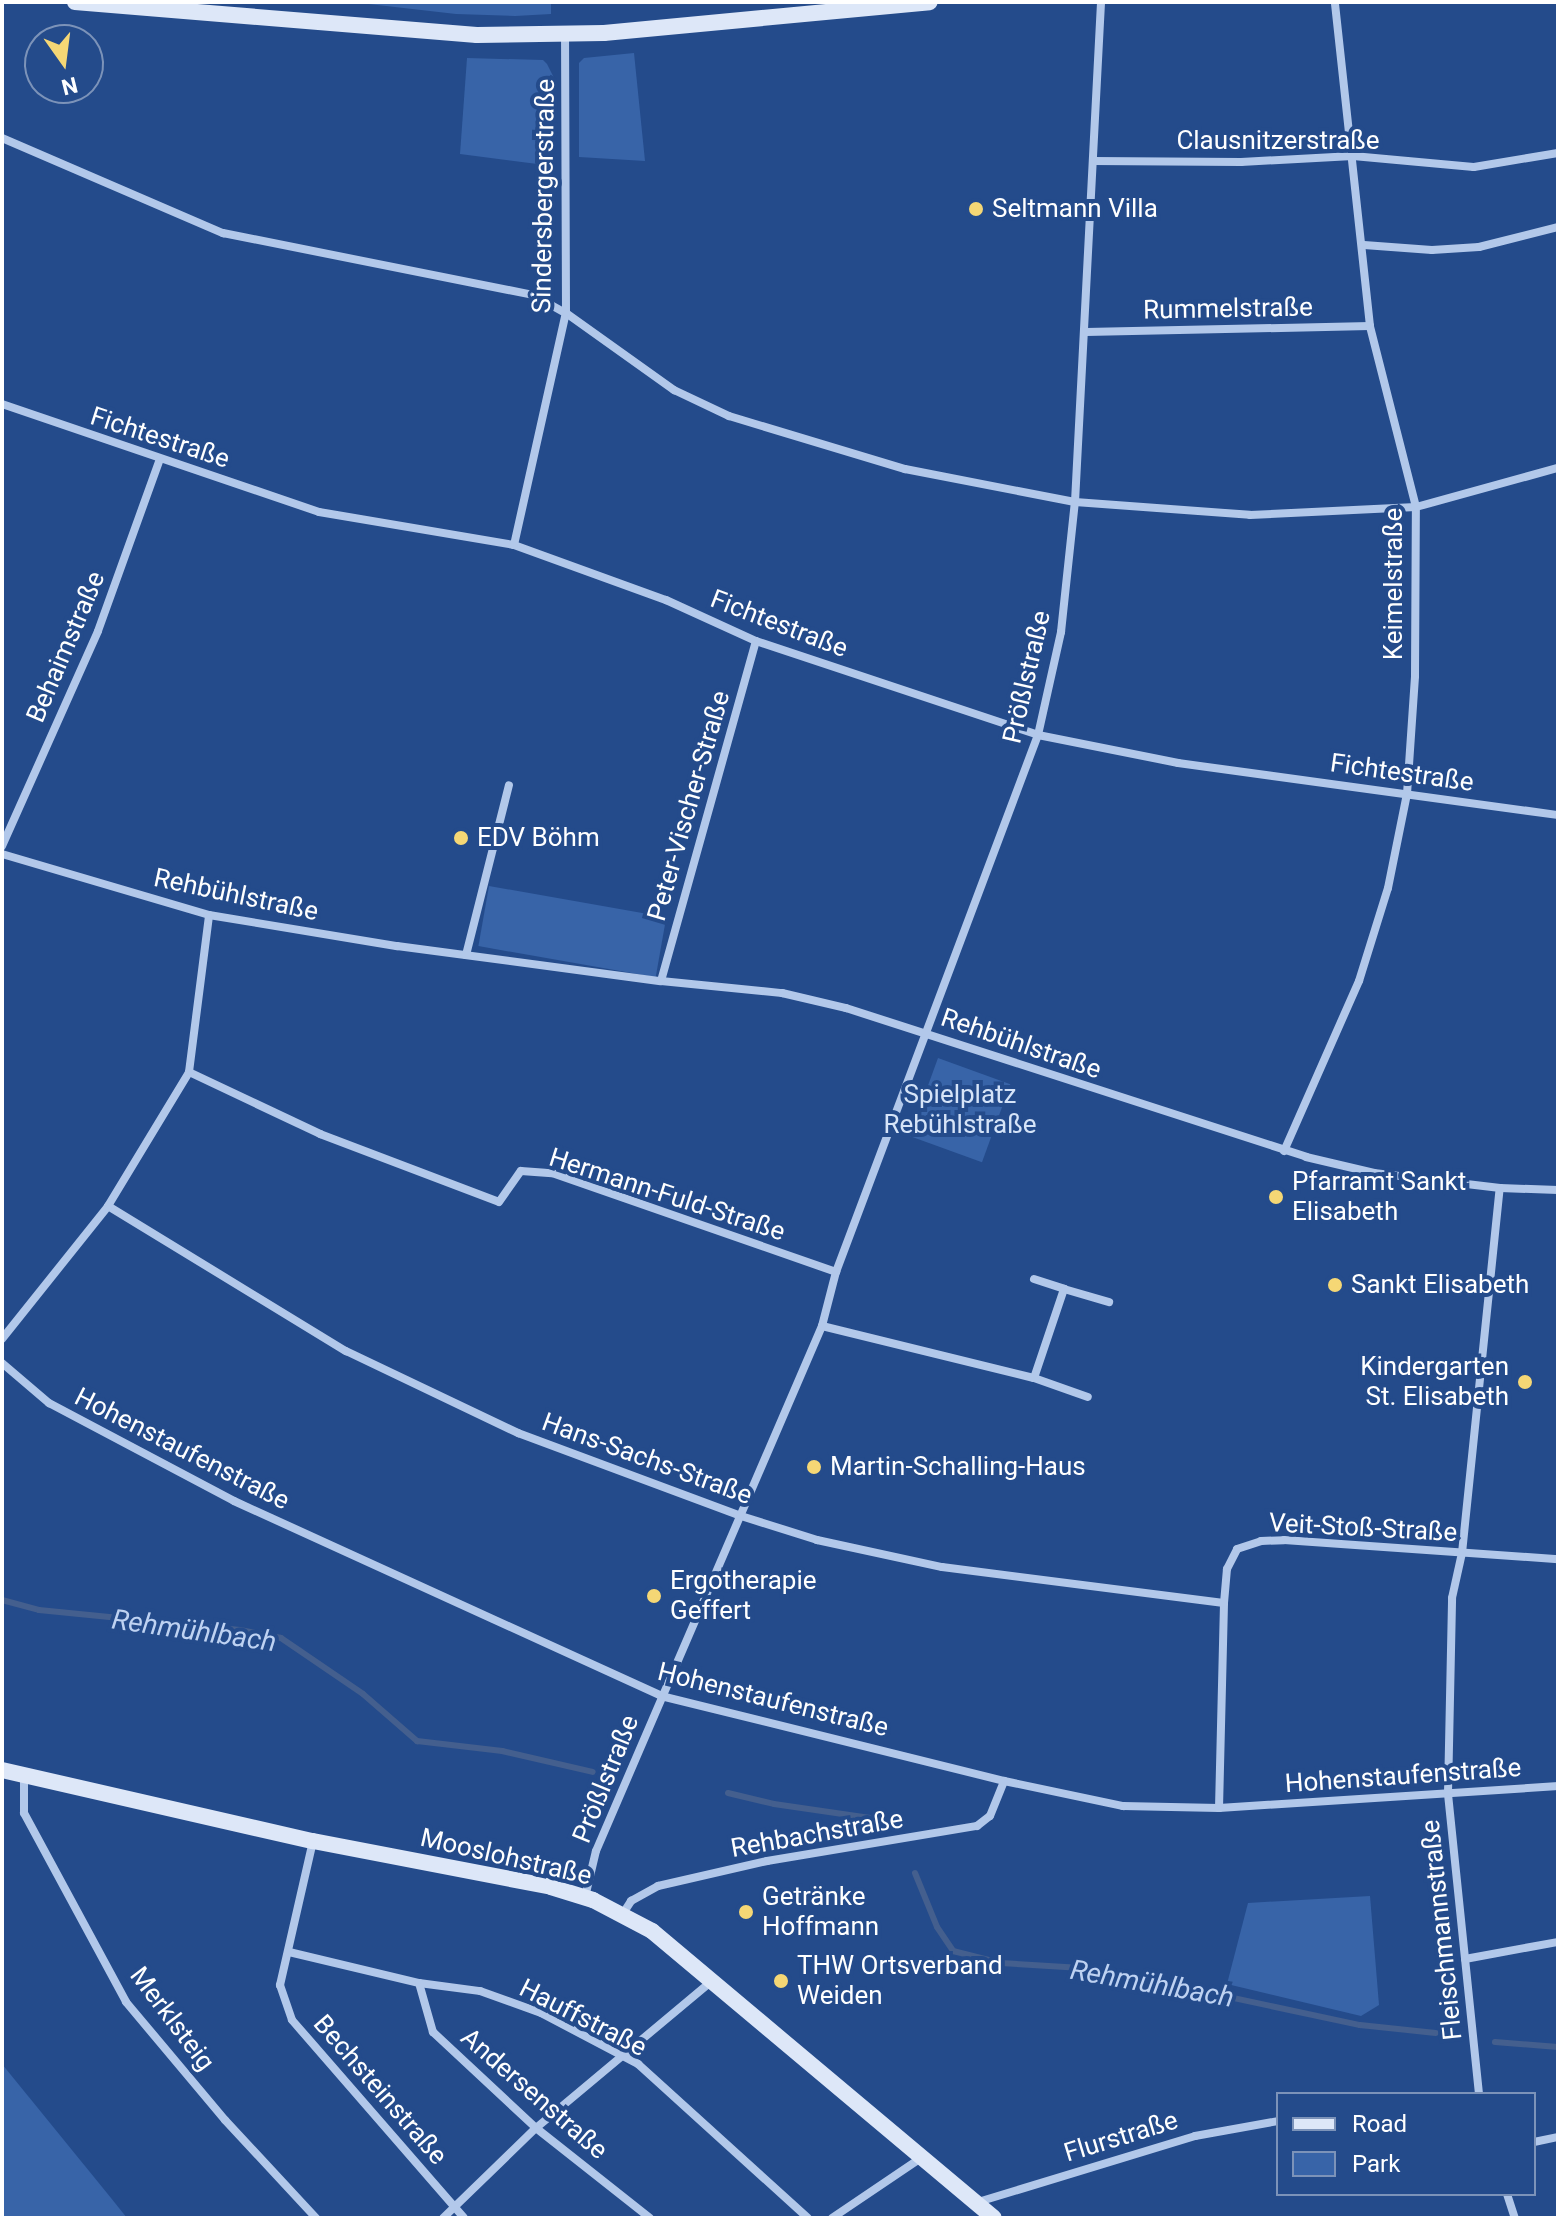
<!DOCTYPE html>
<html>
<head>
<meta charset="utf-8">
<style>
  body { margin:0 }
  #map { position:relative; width:1560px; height:2220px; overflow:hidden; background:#244b8b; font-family:Roboto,sans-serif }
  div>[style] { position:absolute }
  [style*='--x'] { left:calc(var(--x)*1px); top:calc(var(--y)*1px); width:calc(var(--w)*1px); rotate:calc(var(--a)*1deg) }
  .green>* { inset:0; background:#3864a8; transform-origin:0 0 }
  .stream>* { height:6px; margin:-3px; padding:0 3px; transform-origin:3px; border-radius:3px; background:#445f8e }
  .street>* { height:8px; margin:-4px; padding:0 4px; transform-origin:4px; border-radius:4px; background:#b2c8ea }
  .secondary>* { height:16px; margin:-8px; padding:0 8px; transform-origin:8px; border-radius:8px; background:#dde7f8 }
  .dots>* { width:22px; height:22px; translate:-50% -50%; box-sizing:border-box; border:4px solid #244b8b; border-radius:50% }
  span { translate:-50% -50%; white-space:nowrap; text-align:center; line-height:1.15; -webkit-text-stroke:8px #244b8b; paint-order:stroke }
  .street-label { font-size:26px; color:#fff }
  .poi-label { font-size:26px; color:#fff }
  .left { translate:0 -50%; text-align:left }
  .right { translate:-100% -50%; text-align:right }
  .park-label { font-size:26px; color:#d6e4f8 }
  .water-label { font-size:28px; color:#bed2f2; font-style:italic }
  .frame { position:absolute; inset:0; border:4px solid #fff; pointer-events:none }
  .legend { position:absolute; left:1276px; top:2092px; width:260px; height:104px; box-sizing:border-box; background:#244b8b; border:2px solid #7c93b9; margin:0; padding:10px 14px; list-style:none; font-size:24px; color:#fff }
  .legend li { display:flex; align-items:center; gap:16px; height:40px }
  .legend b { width:40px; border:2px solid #7c93b9 }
  .north { position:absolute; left:24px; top:24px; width:80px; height:80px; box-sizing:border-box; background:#244b8b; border:2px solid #7c93b9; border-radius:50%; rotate:166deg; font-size:22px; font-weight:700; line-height:32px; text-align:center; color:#fff }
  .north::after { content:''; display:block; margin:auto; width:28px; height:36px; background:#f5d775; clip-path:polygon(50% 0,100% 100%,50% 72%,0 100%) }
</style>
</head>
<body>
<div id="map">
  <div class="green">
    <div style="clip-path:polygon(351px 2px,551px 2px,551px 14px,515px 16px,456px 14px)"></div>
    <div style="clip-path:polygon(634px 53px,645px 161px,579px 157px,579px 63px,584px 58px)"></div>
    <div style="clip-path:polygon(467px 58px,543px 60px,547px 64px,554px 78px,553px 166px,460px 154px)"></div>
    <div style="left:489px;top:886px;width:180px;height:61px;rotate:10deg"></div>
    <div style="left:938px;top:1058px;width:77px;height:83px;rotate:20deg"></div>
    <div style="clip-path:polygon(1370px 1896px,1379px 2005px,1361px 2016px,1227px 1984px,1248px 1903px)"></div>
    <div style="clip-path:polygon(2px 2064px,111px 2198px,127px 2218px,2px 2218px)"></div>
  </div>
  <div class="stream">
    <div style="--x:2;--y:1600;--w:38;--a:15"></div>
    <div style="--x:39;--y:1610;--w:202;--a:5.7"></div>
    <div style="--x:240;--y:1630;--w:42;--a:11"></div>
    <div style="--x:281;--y:1638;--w:99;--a:34.3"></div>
    <div style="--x:363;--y:1694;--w:72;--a:41"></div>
    <div style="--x:417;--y:1741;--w:86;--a:6.7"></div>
    <div style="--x:502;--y:1751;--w:93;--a:13"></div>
    <div style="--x:728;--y:1793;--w:47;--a:13.4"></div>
    <div style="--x:774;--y:1804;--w:118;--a:8.3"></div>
    <div style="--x:915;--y:1873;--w:58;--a:67.8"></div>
    <div style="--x:937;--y:1927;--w:29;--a:56"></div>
    <div style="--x:953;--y:1951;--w:49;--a:14"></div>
    <div style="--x:1001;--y:1963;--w:97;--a:3.5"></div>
    <div style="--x:1098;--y:1969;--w:268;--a:12.1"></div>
    <div style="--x:1360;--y:2025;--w:76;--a:6"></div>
    <div style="--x:1495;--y:2042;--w:63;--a:4.5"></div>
  </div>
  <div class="street">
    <div style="--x:2;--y:138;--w:241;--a:23.3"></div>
    <div style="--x:223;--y:233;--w:316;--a:11.3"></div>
    <div style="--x:533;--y:295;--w:38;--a:29"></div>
    <div style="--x:566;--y:313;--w:133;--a:35.5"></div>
    <div style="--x:674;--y:390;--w:61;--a:25.3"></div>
    <div style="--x:729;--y:416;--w:184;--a:16.8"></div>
    <div style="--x:905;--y:469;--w:173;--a:11"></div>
    <div style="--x:1075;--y:502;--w:175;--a:4.2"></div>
    <div style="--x:1250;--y:515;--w:166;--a:-2.8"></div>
    <div style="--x:1416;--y:507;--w:147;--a:-15.4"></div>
    <div style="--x:1093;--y:161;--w:148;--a:0.4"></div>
    <div style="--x:1241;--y:162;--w:112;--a:-3.1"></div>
    <div style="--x:1353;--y:156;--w:121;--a:5.2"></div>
    <div style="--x:1474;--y:167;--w:85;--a:-9.5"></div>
    <div style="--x:1364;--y:245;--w:68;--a:4.2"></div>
    <div style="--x:1432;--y:250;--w:47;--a:-3.7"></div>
    <div style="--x:1479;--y:247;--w:81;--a:-14.2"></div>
    <div style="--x:1086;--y:332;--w:284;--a:-1.2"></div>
    <div style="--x:2;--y:404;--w:335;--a:18.8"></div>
    <div style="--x:319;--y:512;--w:198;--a:9.6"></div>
    <div style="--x:514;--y:545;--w:162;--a:19.9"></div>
    <div style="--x:666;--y:600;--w:99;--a:24.5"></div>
    <div style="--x:756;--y:641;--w:297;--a:18.4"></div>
    <div style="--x:1038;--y:735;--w:143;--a:11.3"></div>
    <div style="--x:1178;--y:763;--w:384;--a:7.8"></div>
    <div style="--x:514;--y:545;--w:238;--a:-77.4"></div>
    <div style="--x:566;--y:313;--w:278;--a:-90.2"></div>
    <div style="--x:2;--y:846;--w:235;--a:-65.9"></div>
    <div style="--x:98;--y:631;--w:183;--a:-70.2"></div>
    <div style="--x:2;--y:854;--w:216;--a:16.4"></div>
    <div style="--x:209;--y:915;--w:191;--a:9.4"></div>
    <div style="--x:397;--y:946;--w:266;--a:7.6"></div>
    <div style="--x:661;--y:981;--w:122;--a:5.7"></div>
    <div style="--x:782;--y:993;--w:66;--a:13.2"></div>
    <div style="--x:846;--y:1008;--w:484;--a:17.9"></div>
    <div style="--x:1306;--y:1157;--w:70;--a:13.2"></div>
    <div style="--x:1374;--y:1173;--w:127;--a:6.8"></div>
    <div style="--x:1500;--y:1188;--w:58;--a:2"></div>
    <div style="--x:466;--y:955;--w:175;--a:-75.8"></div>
    <div style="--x:661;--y:981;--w:353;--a:-74.4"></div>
    <div style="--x:189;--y:1072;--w:145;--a:25.3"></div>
    <div style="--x:320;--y:1134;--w:191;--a:20.8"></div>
    <div style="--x:499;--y:1202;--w:38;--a:-55"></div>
    <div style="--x:521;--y:1171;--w:31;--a:4"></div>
    <div style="--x:552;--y:1173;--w:301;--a:19.2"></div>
    <div style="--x:1284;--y:1151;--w:186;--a:-66.2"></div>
    <div style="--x:1359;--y:981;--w:97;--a:-72.7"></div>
    <div style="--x:1388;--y:888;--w:96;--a:-78.6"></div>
    <div style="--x:1407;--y:794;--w:118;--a:-86.1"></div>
    <div style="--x:1415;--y:676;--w:169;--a:-89.7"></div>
    <div style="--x:1416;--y:507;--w:187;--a:-104.3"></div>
    <div style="--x:1370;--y:326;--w:326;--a:-96.2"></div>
    <div style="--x:108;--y:1206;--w:279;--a:31.4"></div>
    <div style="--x:346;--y:1351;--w:191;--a:25.5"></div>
    <div style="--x:518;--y:1433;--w:238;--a:20.4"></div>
    <div style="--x:741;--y:1516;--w:80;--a:17.5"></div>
    <div style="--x:817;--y:1540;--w:128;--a:12.2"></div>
    <div style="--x:942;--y:1567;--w:284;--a:7.3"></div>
    <div style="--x:1034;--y:1279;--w:32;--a:18"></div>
    <div style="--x:822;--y:1326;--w:218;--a:13.8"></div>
    <div style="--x:1034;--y:1378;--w:94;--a:-71.4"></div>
    <div style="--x:1064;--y:1289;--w:47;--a:16.1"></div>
    <div style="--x:2;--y:1339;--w:170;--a:-51.4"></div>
    <div style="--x:108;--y:1206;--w:157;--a:-58.8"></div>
    <div style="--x:189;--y:1072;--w:158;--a:-82.7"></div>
    <div style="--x:2;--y:1363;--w:62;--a:40.4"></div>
    <div style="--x:49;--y:1403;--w:209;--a:27.9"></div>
    <div style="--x:234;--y:1501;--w:469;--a:24.5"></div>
    <div style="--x:661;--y:1696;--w:353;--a:13.9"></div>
    <div style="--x:1004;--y:1781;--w:122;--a:11.9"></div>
    <div style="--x:1123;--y:1806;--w:96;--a:1.2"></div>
    <div style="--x:1219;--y:1808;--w:340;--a:-3.7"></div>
    <div style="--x:1034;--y:1378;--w:57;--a:19.4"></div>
    <div style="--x:24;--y:1776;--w:37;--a:90"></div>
    <div style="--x:24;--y:1813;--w:215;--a:61.6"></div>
    <div style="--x:126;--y:2002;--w:154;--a:50"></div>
    <div style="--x:225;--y:2120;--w:134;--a:47.1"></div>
    <div style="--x:1219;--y:1808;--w:205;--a:-88.6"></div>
    <div style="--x:1224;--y:1603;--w:34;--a:-85"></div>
    <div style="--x:1227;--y:1569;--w:22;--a:-63"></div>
    <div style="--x:1237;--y:1549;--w:25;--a:-18"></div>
    <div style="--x:1261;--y:1541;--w:23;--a:-2"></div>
    <div style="--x:1284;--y:1540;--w:275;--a:4"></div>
    <div style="--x:313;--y:1841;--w:148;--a:102.9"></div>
    <div style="--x:280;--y:1985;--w:37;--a:71"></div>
    <div style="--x:292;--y:2020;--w:262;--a:49"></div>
    <div style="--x:585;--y:1897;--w:47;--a:-76.6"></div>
    <div style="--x:596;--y:1851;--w:572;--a:-66.71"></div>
    <div style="--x:822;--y:1326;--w:56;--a:-75.5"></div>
    <div style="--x:836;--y:1272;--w:574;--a:-69.39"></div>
    <div style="--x:1038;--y:735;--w:106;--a:-77.4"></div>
    <div style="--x:1061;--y:632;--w:131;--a:-83.9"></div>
    <div style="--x:1075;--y:502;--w:501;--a:-87.02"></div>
    <div style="--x:622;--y:1915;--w:17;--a:-57"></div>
    <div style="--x:631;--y:1901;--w:31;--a:-29"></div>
    <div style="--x:658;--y:1886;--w:112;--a:-12.9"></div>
    <div style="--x:767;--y:1861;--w:213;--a:-9.5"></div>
    <div style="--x:977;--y:1826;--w:16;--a:-38"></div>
    <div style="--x:990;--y:1816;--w:38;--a:-68"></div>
    <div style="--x:289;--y:1952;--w:134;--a:13.4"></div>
    <div style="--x:419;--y:1983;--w:62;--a:7.5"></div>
    <div style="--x:480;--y:1991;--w:65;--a:19.8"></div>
    <div style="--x:541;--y:2013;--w:110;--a:27.7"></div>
    <div style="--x:638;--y:2064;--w:229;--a:42.2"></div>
    <div style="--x:1465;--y:1959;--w:95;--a:-10.4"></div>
    <div style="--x:419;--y:1983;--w:51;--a:74.1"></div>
    <div style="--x:433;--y:2032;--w:141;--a:43"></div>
    <div style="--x:536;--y:2128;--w:145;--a:38.3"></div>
    <div style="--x:1479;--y:2094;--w:303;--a:-95.9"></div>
    <div style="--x:1448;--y:1793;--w:195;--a:-88.8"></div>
    <div style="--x:1452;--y:1598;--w:46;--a:-77.5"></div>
    <div style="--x:1462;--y:1553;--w:367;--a:-84.1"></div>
    <div style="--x:1534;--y:2142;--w:25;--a:-12"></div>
    <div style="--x:1507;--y:2194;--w:25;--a:72"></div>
    <div style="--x:978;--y:2202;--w:227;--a:-16.9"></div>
    <div style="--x:1195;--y:2136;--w:84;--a:-10.2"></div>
    <div style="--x:443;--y:2218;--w:129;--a:-44.1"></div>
    <div style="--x:536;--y:2128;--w:229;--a:-39.9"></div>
    <div style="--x:832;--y:2218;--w:107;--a:-34"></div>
  </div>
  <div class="secondary">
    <div style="--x:75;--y:2;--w:403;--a:4.7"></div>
    <div style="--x:477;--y:35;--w:127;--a:-0.9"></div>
    <div style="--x:604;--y:33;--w:327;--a:-5.4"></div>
    <div style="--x:2;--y:1770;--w:319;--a:12.9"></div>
    <div style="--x:313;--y:1841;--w:242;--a:10.9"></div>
    <div style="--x:551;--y:1887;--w:44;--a:17.2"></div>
    <div style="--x:593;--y:1900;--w:67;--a:27.7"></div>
    <div style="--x:652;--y:1931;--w:446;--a:40"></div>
  </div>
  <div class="dots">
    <div style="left:976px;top:209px;background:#f5d775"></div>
    <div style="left:461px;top:838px;background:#f5d775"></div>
    <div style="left:1276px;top:1197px;background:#f5d775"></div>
    <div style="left:1335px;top:1285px;background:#f5d775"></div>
    <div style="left:1525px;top:1382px;background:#f5d775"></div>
    <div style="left:814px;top:1467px;background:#f5d775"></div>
    <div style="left:654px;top:1596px;background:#f5d775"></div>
    <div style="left:746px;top:1912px;background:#f5d775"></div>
    <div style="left:781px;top:1981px;background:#f5d775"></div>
  </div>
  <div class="street-label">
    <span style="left:1278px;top:141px">Clausnitzerstraße</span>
    <span style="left:544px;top:196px;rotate:-89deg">Sindersbergerstraße</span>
    <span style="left:1228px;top:309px;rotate:-1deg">Rummelstraße</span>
    <span style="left:160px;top:438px;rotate:18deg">Fichtestraße</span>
    <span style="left:1394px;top:584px;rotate:-90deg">Keimelstraße</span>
    <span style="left:779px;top:624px;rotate:21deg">Fichtestraße</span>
    <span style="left:66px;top:647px;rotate:-67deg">Behaimstraße</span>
    <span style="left:1027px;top:677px;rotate:-77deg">Prößlstraße</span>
    <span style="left:1402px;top:773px;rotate:8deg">Fichtestraße</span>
    <span style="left:689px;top:806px;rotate:-74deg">Peter-Vischer-Straße</span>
    <span style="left:236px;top:895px;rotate:12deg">Rehbühlstraße</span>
    <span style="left:1021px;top:1044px;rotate:19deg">Rehbühlstraße</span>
    <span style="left:667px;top:1195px;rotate:18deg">Hermann-Fuld-Straße</span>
    <span style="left:182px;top:1449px;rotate:27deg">Hohenstaufenstraße</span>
    <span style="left:647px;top:1459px;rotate:20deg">Hans-Sachs-Straße</span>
    <span style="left:1363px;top:1528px;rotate:3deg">Veit-Stoß-Straße</span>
    <span style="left:773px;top:1700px;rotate:14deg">Hohenstaufenstraße</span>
    <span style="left:1403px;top:1776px;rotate:-4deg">Hohenstaufenstraße</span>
    <span style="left:606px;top:1779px;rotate:-68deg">Prößlstraße</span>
    <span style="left:817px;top:1834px;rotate:-10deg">Rehbachstraße</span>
    <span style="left:506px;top:1857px;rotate:13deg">Mooslohstraße</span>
    <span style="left:1442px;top:1930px;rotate:-96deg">Fleischmannstraße</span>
    <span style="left:583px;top:2018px;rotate:27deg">Hauffstraße</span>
    <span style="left:172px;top:2019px;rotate:53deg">Merklsteig</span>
    <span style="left:380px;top:2090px;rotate:49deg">Bechsteinstraße</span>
    <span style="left:534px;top:2094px;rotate:41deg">Andersenstraße</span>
    <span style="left:1121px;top:2137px;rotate:-17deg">Flurstraße</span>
  </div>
  <div class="poi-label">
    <span class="left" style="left:992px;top:209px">Seltmann Villa</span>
    <span class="left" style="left:477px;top:838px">EDV Böhm</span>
    <span class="left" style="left:1292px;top:1197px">Pfarramt Sankt<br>Elisabeth</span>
    <span class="left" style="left:1351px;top:1285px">Sankt Elisabeth</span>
    <span class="right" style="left:1509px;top:1382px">Kindergarten<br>St. Elisabeth</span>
    <span class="left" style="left:830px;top:1467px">Martin-Schalling-Haus</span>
    <span class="left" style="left:670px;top:1596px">Ergotherapie<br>Geffert</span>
    <span class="left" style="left:762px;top:1912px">Getränke<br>Hoffmann</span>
    <span class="left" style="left:797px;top:1981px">THW Ortsverband<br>Weiden</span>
  </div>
  <div class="park-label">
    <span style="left:960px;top:1110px">Spielplatz<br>Rebühlstraße</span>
  </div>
  <div class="water-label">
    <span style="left:194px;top:1631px;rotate:8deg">Rehmühlbach</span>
    <span style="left:1152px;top:1984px;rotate:10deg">Rehmühlbach</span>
  </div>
  <div class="frame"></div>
  <ul class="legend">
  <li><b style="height:10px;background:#dde7f8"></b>Road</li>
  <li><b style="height:22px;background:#3864a8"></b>Park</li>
  </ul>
  <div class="north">N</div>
</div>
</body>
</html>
